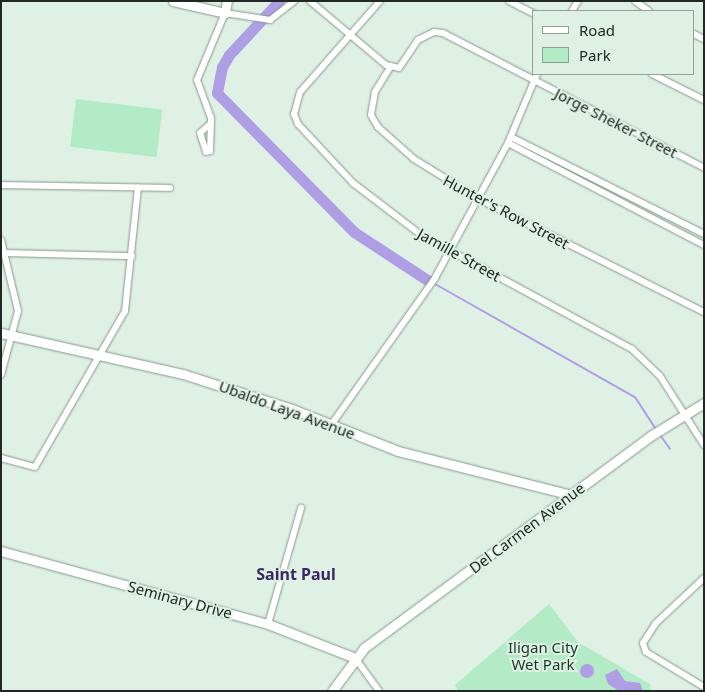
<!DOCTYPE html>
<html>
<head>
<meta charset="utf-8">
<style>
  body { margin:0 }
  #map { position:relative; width:705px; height:692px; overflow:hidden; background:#dff1e5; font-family:"Noto Sans",sans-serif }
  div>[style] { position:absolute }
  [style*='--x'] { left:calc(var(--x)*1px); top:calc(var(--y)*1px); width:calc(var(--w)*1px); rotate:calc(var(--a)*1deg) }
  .green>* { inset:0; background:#b2ebc6; transform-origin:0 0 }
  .water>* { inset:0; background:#b09ee4 }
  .round { border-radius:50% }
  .stream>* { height:2px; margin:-1px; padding:0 1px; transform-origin:1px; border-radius:1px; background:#b09ee4 }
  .river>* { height:11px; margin:-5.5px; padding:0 5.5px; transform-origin:5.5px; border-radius:5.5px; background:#b09ee4 }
  .roads { filter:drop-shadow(0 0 1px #87988d) drop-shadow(0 0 1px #87988d) }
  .street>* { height:6px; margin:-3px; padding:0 3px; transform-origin:3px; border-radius:3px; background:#fff }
  .secondary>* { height:9px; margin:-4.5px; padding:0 4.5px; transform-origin:4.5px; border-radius:4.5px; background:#fff }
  span { translate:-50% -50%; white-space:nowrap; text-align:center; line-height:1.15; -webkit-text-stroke:4px #dff1e5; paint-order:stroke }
  .street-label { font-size:15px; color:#212823 }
  .park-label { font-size:15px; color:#183926 }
  .neighbourhood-label { font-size:16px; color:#3b2863; font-weight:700 }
  .frame { position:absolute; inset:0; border:2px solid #212823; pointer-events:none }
  .legend { position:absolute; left:532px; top:10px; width:162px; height:65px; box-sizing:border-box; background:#dff1e5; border:1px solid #93a197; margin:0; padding:6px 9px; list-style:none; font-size:15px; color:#212823 }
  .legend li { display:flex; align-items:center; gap:10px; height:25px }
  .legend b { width:25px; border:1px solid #93a197 }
</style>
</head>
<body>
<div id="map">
  <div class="green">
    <div style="left:76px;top:99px;width:87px;height:48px;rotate:7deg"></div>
    <div style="clip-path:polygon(549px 604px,578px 642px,650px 684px,651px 691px,458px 691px,455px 685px)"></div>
  </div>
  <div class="water">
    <div class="round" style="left:580px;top:664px;width:14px;height:14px"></div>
    <div style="clip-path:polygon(617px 669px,625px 681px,640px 683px,643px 691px,619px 691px,608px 684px,605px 675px)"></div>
  </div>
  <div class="stream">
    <div style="--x:435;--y:284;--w:230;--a:29.5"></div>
    <div style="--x:635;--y:397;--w:38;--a:57"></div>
    <div style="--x:660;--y:435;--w:17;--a:54"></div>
  </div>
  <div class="river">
    <div style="--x:279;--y:1;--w:74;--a:132.8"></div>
    <div style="--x:229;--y:55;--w:14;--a:120"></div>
    <div style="--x:222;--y:67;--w:26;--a:101"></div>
    <div style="--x:217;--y:93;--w:195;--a:45.4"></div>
    <div style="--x:354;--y:232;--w:90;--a:33.2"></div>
  </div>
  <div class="roads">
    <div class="street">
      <div style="--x:310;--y:1;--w:99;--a:40.1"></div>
      <div style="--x:386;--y:65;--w:13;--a:13"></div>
      <div style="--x:399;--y:68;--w:34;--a:-56"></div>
      <div style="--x:418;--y:40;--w:18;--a:-27"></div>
      <div style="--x:434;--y:32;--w:9;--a:6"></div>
      <div style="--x:443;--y:33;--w:294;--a:27.3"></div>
      <div style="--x:380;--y:1;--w:121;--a:131.3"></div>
      <div style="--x:300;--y:92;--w:23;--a:105"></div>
      <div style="--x:294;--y:114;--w:11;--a:68"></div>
      <div style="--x:298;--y:124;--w:81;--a:47"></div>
      <div style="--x:353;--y:183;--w:86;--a:37.4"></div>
      <div style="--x:421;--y:235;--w:240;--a:28.4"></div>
      <div style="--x:632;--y:349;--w:39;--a:44"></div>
      <div style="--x:660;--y:376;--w:82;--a:57.5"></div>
      <div style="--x:509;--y:1;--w:28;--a:27"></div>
      <div style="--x:635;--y:1;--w:17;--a:36"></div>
      <div style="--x:572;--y:11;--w:12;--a:-59"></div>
      <div style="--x:694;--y:34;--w:11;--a:27"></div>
      <div style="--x:391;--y:66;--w:31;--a:122"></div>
      <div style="--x:375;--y:92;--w:23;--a:100"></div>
      <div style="--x:371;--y:115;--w:14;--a:60"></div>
      <div style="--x:378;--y:127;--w:48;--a:41.6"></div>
      <div style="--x:414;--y:159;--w:76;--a:31.6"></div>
      <div style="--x:479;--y:199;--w:252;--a:26.7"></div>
      <div style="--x:652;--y:74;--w:58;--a:26.6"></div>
      <div style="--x:210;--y:124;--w:13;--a:138"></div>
      <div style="--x:200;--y:133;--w:20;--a:72"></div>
      <div style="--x:206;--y:152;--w:4;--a:-14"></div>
      <div style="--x:210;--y:151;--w:33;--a:-88"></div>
      <div style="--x:211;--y:118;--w:40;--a:-110.2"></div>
      <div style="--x:197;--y:80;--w:73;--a:-67.3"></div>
      <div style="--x:225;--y:13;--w:46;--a:8.8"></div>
      <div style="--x:270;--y:20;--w:31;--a:-38"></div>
      <div style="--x:511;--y:137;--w:216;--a:26.7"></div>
      <div style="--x:508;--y:143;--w:221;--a:27.5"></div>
      <div style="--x:1;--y:185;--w:169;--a:1"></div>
      <div style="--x:1;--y:240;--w:73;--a:76.5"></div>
      <div style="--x:18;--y:311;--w:66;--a:104.9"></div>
      <div style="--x:7;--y:253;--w:125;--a:1.4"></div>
      <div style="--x:331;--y:425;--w:180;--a:-54.7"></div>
      <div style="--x:435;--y:278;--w:153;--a:-61.6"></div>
      <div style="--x:508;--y:143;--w:75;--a:-67.2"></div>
      <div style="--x:1;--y:458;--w:35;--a:15"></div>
      <div style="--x:35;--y:467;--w:180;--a:-60"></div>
      <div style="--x:125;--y:311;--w:124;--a:-84"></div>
      <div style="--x:704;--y:578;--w:66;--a:136.8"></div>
      <div style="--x:656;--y:623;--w:24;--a:123"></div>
      <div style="--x:643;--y:643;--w:9;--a:72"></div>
      <div style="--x:646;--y:652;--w:68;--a:31.1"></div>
      <div style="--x:268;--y:624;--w:121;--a:-74.1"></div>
      <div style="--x:355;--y:658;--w:41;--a:54"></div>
    </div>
    <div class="secondary">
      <div style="--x:173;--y:1;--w:53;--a:13"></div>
      <div style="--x:225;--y:13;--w:12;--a:-81"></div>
      <div style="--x:1;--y:333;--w:187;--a:12.7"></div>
      <div style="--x:183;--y:374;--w:114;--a:17.8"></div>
      <div style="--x:292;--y:409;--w:114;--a:21.6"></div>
      <div style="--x:398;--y:451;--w:179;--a:14.2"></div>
      <div style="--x:1;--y:551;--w:277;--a:15.3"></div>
      <div style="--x:268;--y:624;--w:93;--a:21.3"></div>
      <div style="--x:332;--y:691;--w:54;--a:-53.3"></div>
      <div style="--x:364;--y:648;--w:358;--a:-36.5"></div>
      <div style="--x:652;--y:435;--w:61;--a:-31.6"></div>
    </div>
  </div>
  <div class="street-label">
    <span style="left:616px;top:123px;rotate:27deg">Jorge Sheker Street</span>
    <span style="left:506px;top:212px;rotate:28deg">Hunter's Row Street</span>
    <span style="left:459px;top:255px;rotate:29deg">Jamille Street</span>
    <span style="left:287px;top:410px;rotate:20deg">Ubaldo Laya Avenue</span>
    <span style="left:527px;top:528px;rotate:-37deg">Del Carmen Avenue</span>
    <span style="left:180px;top:600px;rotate:15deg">Seminary Drive</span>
  </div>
  <div class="park-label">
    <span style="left:543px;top:656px">Iligan City<br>Wet Park</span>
  </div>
  <div class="neighbourhood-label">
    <span style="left:296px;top:574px">Saint Paul</span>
  </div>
  <div class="frame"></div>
  <ul class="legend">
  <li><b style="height:6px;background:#fff"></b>Road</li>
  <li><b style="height:14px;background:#b2ebc6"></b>Park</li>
  </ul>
</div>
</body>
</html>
